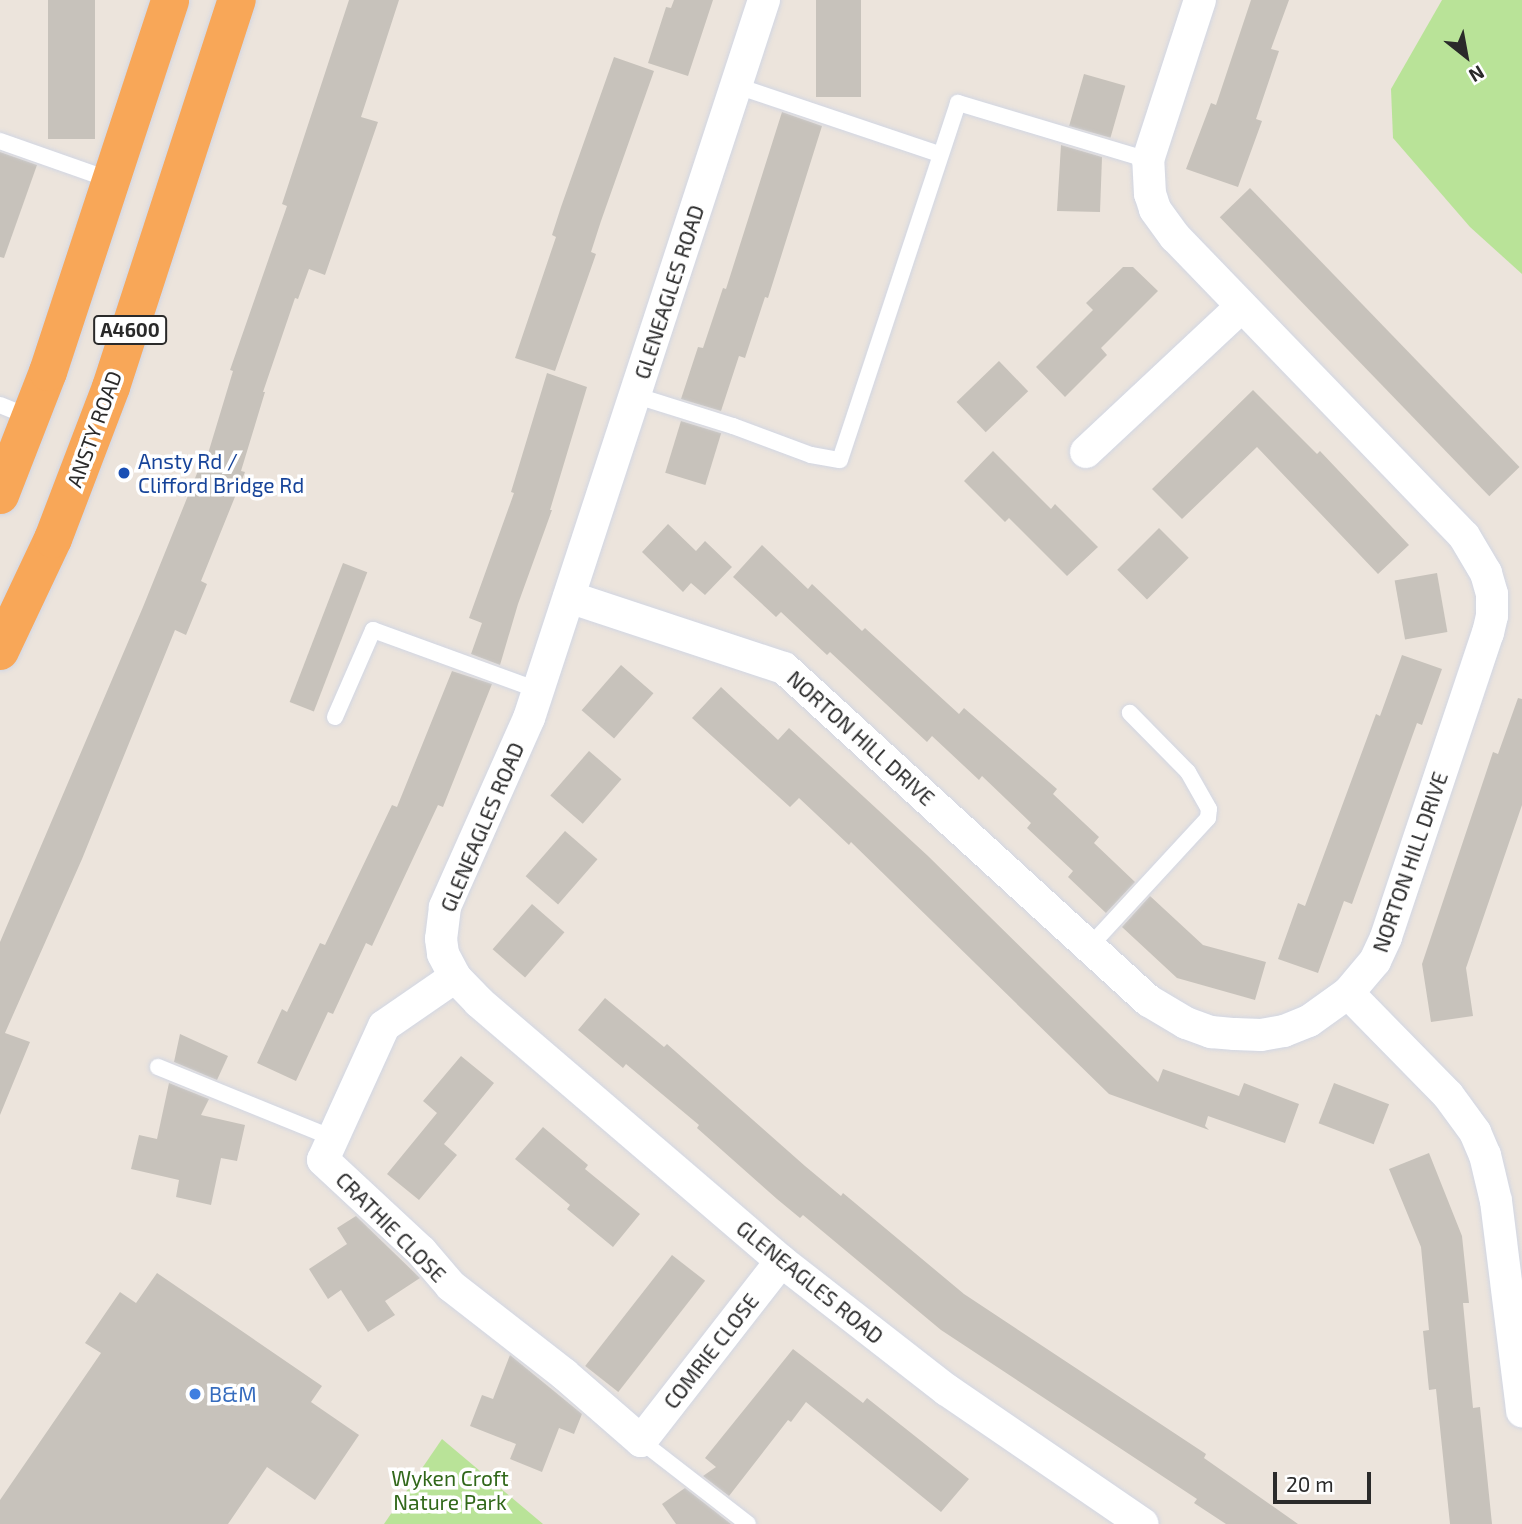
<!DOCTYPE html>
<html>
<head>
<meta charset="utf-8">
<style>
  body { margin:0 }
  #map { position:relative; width:1522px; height:1524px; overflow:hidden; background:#ece4dc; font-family:"Exo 2",sans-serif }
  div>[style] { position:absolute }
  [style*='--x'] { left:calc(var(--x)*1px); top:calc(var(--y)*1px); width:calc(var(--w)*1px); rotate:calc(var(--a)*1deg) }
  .green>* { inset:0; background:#b9e398 }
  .building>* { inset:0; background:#c7c2bb; transform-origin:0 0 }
  .roads { filter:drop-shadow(0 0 2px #d1d6e3) drop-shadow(0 0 2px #d1d6e3) }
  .service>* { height:16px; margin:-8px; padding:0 8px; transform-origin:8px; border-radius:8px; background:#fff }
  .minor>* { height:32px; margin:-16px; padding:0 16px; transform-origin:16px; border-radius:16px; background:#fff }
  .trunk>* { height:38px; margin:-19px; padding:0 19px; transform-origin:19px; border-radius:19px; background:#f8a758 }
  .dots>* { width:19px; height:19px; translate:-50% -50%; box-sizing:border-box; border:4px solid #fff; border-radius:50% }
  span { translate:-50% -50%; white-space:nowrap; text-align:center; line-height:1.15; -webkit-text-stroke:7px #fff; paint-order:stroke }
  .shield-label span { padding:2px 5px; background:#fff; border:2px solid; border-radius:5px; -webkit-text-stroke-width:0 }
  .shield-label { font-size:19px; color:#2a2a2a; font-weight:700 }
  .street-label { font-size:21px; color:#2a2a2a }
  .transit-label { font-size:21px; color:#164399 }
  .left { translate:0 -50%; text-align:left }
  .shop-label { font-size:21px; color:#366cbe }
  .park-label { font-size:21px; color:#31681a }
  .north { position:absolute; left:1431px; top:21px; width:70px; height:70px; -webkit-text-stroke:5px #fff; paint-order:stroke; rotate:149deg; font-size:19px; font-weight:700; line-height:28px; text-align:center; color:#2a2a2a }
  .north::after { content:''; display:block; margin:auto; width:24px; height:32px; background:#2a2a2a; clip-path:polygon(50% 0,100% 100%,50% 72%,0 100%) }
  .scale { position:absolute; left:1273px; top:1472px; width:98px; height:32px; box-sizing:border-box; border:4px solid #2a2a2a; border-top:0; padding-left:9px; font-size:21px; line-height:24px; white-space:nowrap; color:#2a2a2a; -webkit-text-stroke:5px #fff; paint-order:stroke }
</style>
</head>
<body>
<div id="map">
  <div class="green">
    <div style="clip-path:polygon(1442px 0,1522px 0,1522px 274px,1470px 227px,1393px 138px,1391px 89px)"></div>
    <div style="clip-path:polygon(442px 1439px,543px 1524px,384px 1524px)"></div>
  </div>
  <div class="building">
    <div style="left:48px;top:0;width:47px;height:139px"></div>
    <div style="clip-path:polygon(349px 0,399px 0,361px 117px,378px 122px,325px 275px,309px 269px,298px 299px,295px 298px,263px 392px,265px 392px,241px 471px,245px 472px,201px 581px,207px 584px,186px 635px,175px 630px,82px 859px,5px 1033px,30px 1042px,0 1115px,0 942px,143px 607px,204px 456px,207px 457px,233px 371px,230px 370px,287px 206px,282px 204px)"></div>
    <div style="clip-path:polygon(674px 0,713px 0,688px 76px,648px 63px,666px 7px,671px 8px)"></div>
    <div style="left:816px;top:0;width:45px;height:97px"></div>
    <div style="clip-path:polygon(1251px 0,1289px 0,1271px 49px,1279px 51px,1256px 119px,1262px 121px,1238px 187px,1186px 169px,1211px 103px,1216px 105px)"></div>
    <div style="clip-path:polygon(614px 57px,654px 71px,601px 221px,591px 252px,596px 254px,555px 371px,515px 358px,556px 237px,552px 235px,561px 207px)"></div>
    <div style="left:1084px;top:74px;width:43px;height:54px;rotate:16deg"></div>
    <div style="clip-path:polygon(782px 112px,822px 126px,768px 298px,765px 297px,745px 358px,739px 356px,721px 411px,681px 399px,698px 347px,703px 348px,723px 288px,726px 289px)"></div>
    <div style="clip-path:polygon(1061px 145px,1102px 157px,1100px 212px,1057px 211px)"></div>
    <div style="clip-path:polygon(0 152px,37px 165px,4px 258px,0 257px)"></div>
    <div style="left:1250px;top:188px;width:388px;height:42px;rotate:46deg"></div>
    <div style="clip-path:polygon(1123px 267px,1133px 267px,1158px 291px,1101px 348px,1107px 355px,1065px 397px,1036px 367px,1093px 310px,1086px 303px)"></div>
    <div style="left:999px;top:361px;width:42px;height:59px;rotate:46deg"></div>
    <div style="clip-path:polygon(547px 373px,587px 387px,550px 510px,552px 510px,518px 604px,500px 665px,471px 654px,482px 623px,469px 618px,514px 493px,511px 492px)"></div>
    <div style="clip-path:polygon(1253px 390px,1317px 454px,1320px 451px,1409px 545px,1378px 574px,1257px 447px,1182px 519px,1152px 489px)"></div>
    <div style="left:681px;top:421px;width:42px;height:54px;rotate:17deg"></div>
    <div style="clip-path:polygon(993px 451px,1051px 509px,1055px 504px,1098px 547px,1067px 576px,1009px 518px,1005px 522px,964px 481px)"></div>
    <div style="clip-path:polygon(668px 524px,696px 551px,705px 541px,732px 567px,705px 595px,691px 583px,683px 592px,642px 552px)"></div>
    <div style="left:1159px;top:528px;width:42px;height:59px;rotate:45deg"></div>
    <div style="clip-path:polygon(762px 545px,808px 589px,812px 584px,862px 631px,865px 628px,959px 714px,964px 708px,1057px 789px,1053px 794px,1099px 837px,1094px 843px,1135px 882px,1106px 913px,1068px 877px,1073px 871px,1027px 828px,1031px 823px,982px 776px,979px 780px,932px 736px,927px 742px,830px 652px,827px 655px,781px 612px,776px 617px,733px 577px)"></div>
    <div style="left:343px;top:563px;width:26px;height:149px;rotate:21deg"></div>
    <div style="left:1437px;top:573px;width:60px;height:43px;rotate:80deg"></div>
    <div style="clip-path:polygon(1402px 655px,1442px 669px,1422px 725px,1417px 723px,1352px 904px,1344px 901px,1318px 973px,1278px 959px,1298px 903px,1305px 906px,1376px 714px,1380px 716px)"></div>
    <div style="left:621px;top:665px;width:43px;height:60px;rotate:41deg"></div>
    <div style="clip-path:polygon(452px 671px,492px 684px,443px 807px,438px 805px,372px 946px,366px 943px,333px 1014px,328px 1012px,296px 1081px,257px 1063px,282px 1009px,287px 1012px,320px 943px,325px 945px,392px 805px,397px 807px)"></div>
    <div style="clip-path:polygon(721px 687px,778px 740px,789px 728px,928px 856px,1158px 1082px,1163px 1069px,1239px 1096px,1244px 1083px,1299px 1104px,1285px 1143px,1208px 1116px,1205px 1126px,1209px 1130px,1109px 1094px,851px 842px,849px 845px,799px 798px,790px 807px,692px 718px)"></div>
    <div style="clip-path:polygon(1518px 698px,1522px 699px,1522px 805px,1466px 968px,1473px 1016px,1431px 1022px,1422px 964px,1493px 752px,1498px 754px)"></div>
    <div style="left:589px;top:751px;width:43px;height:59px;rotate:41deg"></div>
    <div style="left:565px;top:831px;width:43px;height:60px;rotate:41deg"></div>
    <div style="clip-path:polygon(1150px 896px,1203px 945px,1266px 962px,1255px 1000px,1177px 978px,1122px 927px)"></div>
    <div style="left:532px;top:904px;width:43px;height:60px;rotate:41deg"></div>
    <div style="clip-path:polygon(605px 998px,664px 1047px,667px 1044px,805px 1166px,841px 1196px,843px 1193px,964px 1294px,1206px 1454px,1204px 1458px,1298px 1524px,1226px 1524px,1194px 1503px,1197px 1499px,941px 1330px,803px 1215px,800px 1218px,777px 1199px,697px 1128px,699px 1125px,626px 1064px,623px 1068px,578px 1030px)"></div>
    <div style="clip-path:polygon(180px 1034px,228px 1056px,217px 1080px,174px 1062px)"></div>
    <div style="clip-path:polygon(461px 1056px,494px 1083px,444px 1144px,457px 1155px,419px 1200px,387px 1174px,437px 1113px,423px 1101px)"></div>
    <div style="clip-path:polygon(169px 1083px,209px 1099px,201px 1115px,245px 1125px,237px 1161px,221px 1158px,211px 1205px,176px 1197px,179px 1180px,131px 1169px,139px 1135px,157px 1139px)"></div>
    <div style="left:1334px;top:1083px;width:59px;height:43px;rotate:21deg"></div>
    <div style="clip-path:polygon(543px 1127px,588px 1165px,585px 1169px,640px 1214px,613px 1247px,567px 1209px,570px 1205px,515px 1159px)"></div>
    <div style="clip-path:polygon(1429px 1153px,1462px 1236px,1469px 1303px,1463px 1303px,1473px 1408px,1480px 1407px,1492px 1524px,1450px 1524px,1436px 1389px,1429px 1390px,1426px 1360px,1423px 1331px,1429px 1330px,1421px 1247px,1389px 1169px)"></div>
    <div style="clip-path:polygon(356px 1216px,420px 1278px,385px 1301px,395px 1315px,368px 1332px,341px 1290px,328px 1299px,309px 1269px,347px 1244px,337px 1228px)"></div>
    <div style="left:672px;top:1255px;width:42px;height:141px;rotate:38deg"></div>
    <div style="clip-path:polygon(157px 1273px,322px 1386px,311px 1402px,359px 1435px,315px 1500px,267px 1467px,228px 1524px,0 1524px,0 1500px,101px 1353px,85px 1343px,120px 1292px,136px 1303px)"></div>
    <div style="clip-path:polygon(793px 1349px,863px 1403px,867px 1398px,969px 1479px,941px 1512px,806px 1402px,791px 1422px,788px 1420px,729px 1496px,703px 1476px,716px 1467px,705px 1458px)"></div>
    <div style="clip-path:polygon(510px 1355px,582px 1414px,574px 1434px,559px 1428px,542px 1472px,510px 1459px,516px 1444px,470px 1426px,482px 1395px,493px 1399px)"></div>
    <div style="clip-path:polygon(685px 1488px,731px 1524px,676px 1524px,662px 1504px)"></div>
  </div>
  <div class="roads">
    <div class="service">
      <div style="--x:737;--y:86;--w:213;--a:18.6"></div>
      <div style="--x:0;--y:141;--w:118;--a:19.4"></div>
      <div style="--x:634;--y:395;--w:104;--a:17.4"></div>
      <div style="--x:733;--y:426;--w:83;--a:20.4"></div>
      <div style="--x:811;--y:455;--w:29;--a:10"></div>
      <div style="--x:840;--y:460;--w:376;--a:-71.7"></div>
      <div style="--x:958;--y:103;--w:198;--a:16.7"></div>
      <div style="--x:0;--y:405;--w:32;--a:22"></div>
      <div style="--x:335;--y:717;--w:95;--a:-66.4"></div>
      <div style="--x:373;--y:630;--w:176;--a:20"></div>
      <div style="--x:1090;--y:946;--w:174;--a:-47.3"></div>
      <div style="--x:1208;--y:818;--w:9;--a:-84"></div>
      <div style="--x:1209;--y:809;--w:43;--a:-119.6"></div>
      <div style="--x:1188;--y:772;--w:83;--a:-134.5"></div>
      <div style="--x:158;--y:1067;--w:189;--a:22.1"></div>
      <div style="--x:641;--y:1441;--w:135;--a:37.8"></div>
    </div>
    <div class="minor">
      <div style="--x:764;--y:0;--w:755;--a:108.12"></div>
      <div style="--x:529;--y:718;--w:207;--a:114"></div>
      <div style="--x:445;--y:907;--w:32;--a:97"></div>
      <div style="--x:441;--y:939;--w:15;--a:82"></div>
      <div style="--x:443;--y:954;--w:26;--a:62"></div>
      <div style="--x:455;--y:977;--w:35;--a:46"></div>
      <div style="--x:479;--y:1002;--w:398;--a:40.6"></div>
      <div style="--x:781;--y:1261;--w:210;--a:37.9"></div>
      <div style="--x:947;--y:1390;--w:237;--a:34.4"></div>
      <div style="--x:1086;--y:452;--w:212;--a:-43.1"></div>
      <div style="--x:569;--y:597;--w:226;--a:18.3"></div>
      <div style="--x:784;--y:668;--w:494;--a:42.4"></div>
      <div style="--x:1149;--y:1001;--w:43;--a:30.7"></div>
      <div style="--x:1186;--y:1023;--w:27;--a:20"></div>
      <div style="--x:1211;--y:1032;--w:24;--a:5"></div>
      <div style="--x:1235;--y:1034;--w:26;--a:2"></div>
      <div style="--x:1261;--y:1035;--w:23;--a:-10"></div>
      <div style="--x:1284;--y:1031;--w:27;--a:-22"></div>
      <div style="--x:1309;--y:1021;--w:48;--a:-35.7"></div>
      <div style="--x:1348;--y:993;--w:42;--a:-49.8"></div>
      <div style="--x:1375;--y:961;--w:26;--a:-65"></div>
      <div style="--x:1386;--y:937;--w:321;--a:-71.5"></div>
      <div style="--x:1488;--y:633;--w:17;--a:-77"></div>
      <div style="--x:1492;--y:616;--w:22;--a:-90"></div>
      <div style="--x:1492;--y:594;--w:22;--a:-106"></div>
      <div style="--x:1486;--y:573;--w:43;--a:-120.7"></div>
      <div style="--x:1464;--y:536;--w:416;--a:-134"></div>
      <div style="--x:1175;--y:237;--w:34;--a:-126"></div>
      <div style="--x:1155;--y:209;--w:16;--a:-108"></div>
      <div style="--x:1150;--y:194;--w:34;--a:-93"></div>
      <div style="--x:1148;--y:160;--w:168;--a:-72"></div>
      <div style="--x:455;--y:977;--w:86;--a:145.4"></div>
      <div style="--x:384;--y:1026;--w:147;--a:114.5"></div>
      <div style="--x:323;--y:1160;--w:134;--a:42.9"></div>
      <div style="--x:421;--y:1251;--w:46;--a:49.4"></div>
      <div style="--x:451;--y:1286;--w:143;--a:37.9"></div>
      <div style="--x:564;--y:1374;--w:102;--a:41"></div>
      <div style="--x:641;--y:1441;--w:228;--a:-52.1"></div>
      <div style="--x:1348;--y:993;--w:143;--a:45.6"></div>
      <div style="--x:1448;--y:1095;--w:46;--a:53.9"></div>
      <div style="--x:1475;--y:1132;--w:25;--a:67"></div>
      <div style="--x:1485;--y:1155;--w:47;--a:76.6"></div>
      <div style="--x:1496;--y:1201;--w:212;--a:82.9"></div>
    </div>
    <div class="trunk">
      <div style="--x:0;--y:495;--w:132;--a:-68.7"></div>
      <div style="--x:48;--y:372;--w:391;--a:-71.8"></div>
      <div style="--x:0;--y:651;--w:124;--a:-64.7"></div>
      <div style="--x:53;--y:539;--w:163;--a:-69.1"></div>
      <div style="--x:111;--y:387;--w:407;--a:-72"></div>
    </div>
  </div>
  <div class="dots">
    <div style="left:124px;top:473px;background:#1a4fb4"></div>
    <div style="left:195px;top:1394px;background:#3f7fe0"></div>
  </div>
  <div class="shield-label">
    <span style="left:130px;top:330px">A4600</span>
  </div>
  <div class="street-label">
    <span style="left:669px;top:292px;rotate:-72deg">GLENEAGLES ROAD</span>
    <span style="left:94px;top:429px;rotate:-70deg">ANSTY ROAD</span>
    <span style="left:861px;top:738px;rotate:42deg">NORTON HILL DRIVE</span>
    <span style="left:482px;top:827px;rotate:-67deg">GLENEAGLES ROAD</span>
    <span style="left:1410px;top:862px;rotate:-71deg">NORTON HILL DRIVE</span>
    <span style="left:391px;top:1227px;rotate:45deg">CRATHIE CLOSE</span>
    <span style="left:810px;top:1282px;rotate:39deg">GLENEAGLES ROAD</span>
    <span style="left:711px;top:1351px;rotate:-52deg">COMRIE CLOSE</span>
  </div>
  <div class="transit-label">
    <span class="left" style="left:138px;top:473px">Ansty Rd /<br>Clifford Bridge Rd</span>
  </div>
  <div class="shop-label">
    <span class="left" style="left:209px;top:1394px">B&amp;M</span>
  </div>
  <div class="park-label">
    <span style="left:450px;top:1490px">Wyken Croft<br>Nature Park</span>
  </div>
  <div class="north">N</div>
  <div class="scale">20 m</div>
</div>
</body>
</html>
